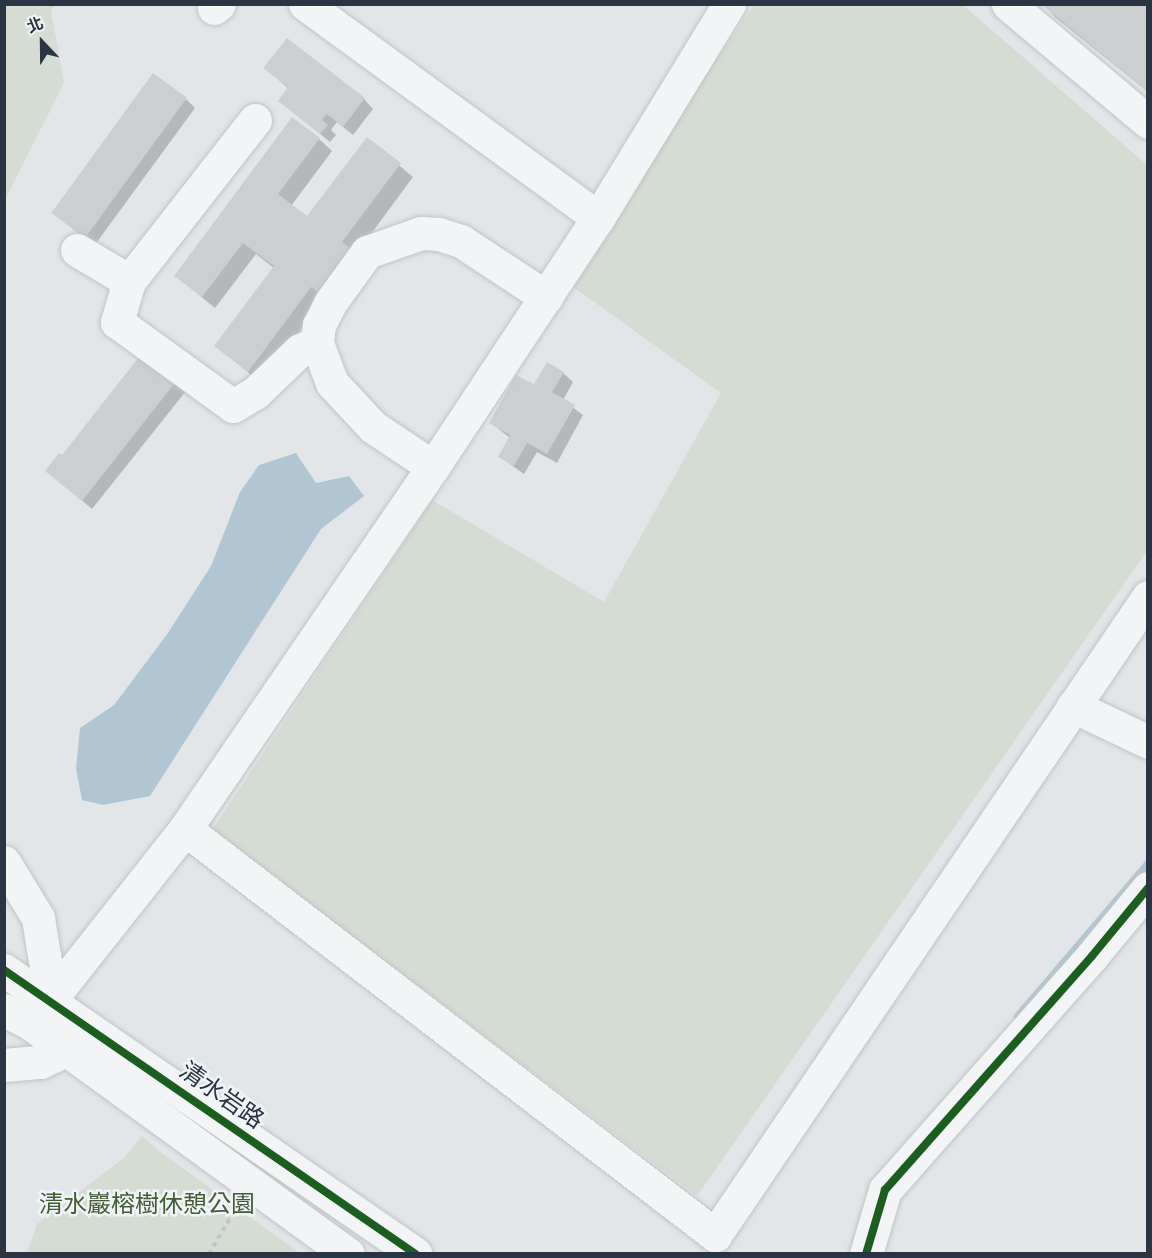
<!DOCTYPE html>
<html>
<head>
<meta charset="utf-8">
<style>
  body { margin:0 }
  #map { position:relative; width:1152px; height:1258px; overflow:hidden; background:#e3e6e8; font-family:Jost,"Noto Sans TC",sans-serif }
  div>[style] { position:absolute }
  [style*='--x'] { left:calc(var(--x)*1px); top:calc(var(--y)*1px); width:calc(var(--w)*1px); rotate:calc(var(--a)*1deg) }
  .green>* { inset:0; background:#d5dcd3 }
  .water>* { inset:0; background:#b1c6d3 }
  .shadow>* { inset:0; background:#0003 }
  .stream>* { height:7px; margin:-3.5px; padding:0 3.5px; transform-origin:3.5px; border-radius:3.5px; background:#b1c6d3 }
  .building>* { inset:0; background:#ccced0; transform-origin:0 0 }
  .path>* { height:4px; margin-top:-2px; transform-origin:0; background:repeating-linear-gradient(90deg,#c2c5c8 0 4.5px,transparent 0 9px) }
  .roads { filter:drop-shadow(0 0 2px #c1c4c6) drop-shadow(0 0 2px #c1c4c6) }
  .minor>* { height:33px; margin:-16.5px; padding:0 16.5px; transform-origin:16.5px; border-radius:16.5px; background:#f2f4f5 }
  .cycleway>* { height:8px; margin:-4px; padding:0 4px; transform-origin:4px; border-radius:4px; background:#1b5e20 }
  span { translate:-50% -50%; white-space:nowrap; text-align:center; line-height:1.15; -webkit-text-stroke:5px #f1f4f7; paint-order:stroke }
  .street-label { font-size:24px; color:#293542 }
  .park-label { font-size:24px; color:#435e37 }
  .frame { position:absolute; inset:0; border:6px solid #293542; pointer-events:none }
  .north { position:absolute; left:12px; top:12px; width:60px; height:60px; -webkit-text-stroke:4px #f1f4f7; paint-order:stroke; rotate:338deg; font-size:16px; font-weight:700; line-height:24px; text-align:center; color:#293542 }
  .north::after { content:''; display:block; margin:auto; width:21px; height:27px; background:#293542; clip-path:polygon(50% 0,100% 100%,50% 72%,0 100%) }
</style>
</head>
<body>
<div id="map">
  <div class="green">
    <div style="clip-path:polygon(5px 4px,55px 5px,51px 11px,64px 83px,5px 200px)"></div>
    <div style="clip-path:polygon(754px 5px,963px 5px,1147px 165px,1147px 551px,697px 1196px,212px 830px,432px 500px,604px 602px,721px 393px,565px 281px)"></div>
    <div style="clip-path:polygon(142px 1136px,159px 1151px,300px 1253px,27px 1253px,37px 1224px,124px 1158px)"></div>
  </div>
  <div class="water">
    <div style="clip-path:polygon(296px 453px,316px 483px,349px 476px,364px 496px,321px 529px,150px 796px,103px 805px,82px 800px,76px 768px,80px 728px,114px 705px,168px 633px,211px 566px,240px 492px,259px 465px)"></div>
  </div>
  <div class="shadow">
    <div style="clip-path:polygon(1043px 4px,1148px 4px,1148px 92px,1055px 17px)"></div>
    <div style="clip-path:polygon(265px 68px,364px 99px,373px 109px,353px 135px,337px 122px,331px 130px,336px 135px,330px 142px,280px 101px,289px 89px)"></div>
    <div style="clip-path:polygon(186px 99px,195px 108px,94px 246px,53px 213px)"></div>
    <div style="clip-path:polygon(319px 139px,332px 151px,291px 206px,308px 218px,367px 139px,413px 177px,261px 383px,216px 346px,274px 268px,256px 254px,215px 308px,176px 276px)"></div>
    <div style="clip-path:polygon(146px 350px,190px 386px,92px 509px,47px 471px,62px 457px)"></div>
    <div style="clip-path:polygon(563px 373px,573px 382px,563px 400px,583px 415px,557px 463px,537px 452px,524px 474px,500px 457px,510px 438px,491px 423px,535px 386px)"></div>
  </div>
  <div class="stream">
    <div style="--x:1017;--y:1016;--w:202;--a:-49.6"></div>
  </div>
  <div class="building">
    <div style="clip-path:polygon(1041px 4px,1148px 4px,1148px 92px)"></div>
    <div style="clip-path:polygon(287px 38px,365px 98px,343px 127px,327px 114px,322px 120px,328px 125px,320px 134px,278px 101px,288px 87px,263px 68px)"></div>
    <div style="left:153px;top:73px;width:42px;height:173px;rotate:36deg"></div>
    <div style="clip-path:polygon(292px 117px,320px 138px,278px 194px,307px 216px,367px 137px,401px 163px,342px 242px,358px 254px,325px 297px,311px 287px,248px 372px,214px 346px,274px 266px,243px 243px,202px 297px,174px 276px)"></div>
    <div style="clip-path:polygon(146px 348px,181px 375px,82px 501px,45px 471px,59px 453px,62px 455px)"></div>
    <div style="clip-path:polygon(547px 362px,564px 372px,552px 392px,575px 405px,547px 454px,527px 443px,514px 466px,498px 457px,510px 435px,489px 423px,516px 375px,534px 384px)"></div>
  </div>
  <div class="path">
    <div style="--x:209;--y:1254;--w:48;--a:-59.7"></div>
  </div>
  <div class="roads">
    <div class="minor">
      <div style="--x:305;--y:4;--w:363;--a:36.1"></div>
      <div style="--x:1008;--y:4;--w:183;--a:40.1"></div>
      <div style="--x:214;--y:8;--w:6;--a:-39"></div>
      <div style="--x:255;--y:120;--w:204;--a:128"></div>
      <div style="--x:129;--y:281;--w:43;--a:106.3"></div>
      <div style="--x:117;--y:322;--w:143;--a:35.9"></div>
      <div style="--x:233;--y:406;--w:26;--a:-31"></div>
      <div style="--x:255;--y:393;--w:62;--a:-43.7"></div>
      <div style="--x:300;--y:350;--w:18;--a:-22"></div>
      <div style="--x:77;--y:250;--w:61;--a:30.8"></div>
      <div style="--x:433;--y:467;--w:72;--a:-146.3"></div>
      <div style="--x:373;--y:427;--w:60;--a:-133"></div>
      <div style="--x:332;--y:383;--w:43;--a:-110.6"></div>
      <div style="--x:317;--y:343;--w:18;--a:-84"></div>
      <div style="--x:319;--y:325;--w:25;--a:-63"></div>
      <div style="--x:330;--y:303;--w:63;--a:-54"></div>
      <div style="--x:367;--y:252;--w:57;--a:-19.4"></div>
      <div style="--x:421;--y:233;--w:18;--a:3"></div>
      <div style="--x:439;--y:234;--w:23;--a:18"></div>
      <div style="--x:461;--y:241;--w:102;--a:33.4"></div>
      <div style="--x:1073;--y:706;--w:83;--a:25.6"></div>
      <div style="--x:185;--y:829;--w:668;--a:37.45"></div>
      <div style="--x:715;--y:1235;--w:771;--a:-55.84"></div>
      <div style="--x:4;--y:862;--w:66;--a:58.7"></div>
      <div style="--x:38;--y:918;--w:81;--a:80.8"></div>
      <div style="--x:4;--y:970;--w:500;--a:34.6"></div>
      <div style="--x:4;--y:1010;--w:30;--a:27"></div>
      <div style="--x:31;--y:1024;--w:392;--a:36"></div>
      <div style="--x:31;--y:1024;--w:248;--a:-51.7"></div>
      <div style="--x:185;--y:829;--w:439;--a:-55.6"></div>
      <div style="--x:433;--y:467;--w:299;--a:-56.5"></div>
      <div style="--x:598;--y:218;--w:251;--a:-58.5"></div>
      <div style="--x:4;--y:1065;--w:37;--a:-5"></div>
      <div style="--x:41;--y:1062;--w:28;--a:-26"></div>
      <div style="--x:866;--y:1254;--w:67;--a:-73.5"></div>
      <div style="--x:885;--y:1190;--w:312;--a:-48.5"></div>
      <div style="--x:1092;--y:956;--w:88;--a:-50.5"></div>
    </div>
  </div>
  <div class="cycleway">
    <div style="--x:4;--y:970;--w:500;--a:34.6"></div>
    <div style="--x:866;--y:1254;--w:67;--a:-73.5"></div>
    <div style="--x:885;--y:1190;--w:312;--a:-48.5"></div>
    <div style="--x:1092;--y:956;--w:88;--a:-50.5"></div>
  </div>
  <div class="street-label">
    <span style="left:222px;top:1095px;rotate:35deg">清水岩路</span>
  </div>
  <div class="park-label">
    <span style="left:147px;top:1204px">清水巖榕樹休憩公園</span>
  </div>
  <div class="frame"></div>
  <div class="north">北</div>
</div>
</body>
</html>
